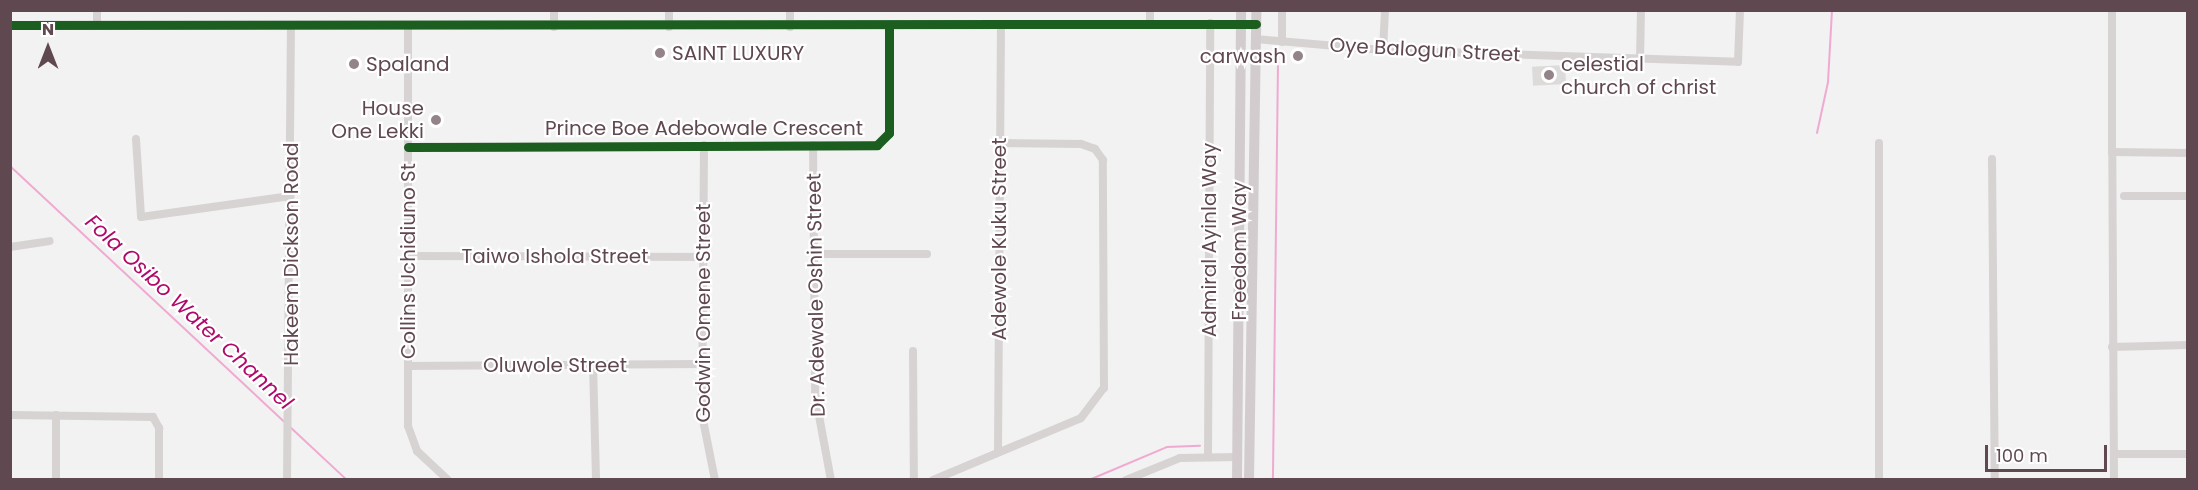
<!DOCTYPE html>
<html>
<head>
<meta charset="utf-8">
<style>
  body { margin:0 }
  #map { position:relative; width:2198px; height:490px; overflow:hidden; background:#f1f2f1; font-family:Poppins,sans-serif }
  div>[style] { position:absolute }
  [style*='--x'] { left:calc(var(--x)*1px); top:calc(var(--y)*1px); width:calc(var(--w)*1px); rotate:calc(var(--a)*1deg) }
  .stream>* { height:2px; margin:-1px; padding:0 1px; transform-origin:1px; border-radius:1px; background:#f0aad2 }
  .building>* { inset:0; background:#dddada; transform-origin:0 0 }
  .minor>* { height:8px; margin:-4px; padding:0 4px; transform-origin:4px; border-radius:4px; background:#d7d3d3 }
  .major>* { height:10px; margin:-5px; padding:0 5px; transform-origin:5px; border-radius:5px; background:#d3ccce }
  .cycleway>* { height:9px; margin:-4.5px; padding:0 4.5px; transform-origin:4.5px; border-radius:4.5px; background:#1b5e20 }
  .dots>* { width:16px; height:16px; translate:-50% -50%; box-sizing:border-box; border:3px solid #fff; border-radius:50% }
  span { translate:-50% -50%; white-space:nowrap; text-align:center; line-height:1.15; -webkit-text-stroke:4.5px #fff; paint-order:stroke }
  .street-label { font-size:20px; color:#5f484f }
  .poi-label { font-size:20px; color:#5f484f }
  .left { translate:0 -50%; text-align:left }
  .right { translate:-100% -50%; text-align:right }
  .water-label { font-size:21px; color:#b1096a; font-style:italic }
  .frame { position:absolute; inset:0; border:12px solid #5f484f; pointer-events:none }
  .north { position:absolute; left:18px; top:18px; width:60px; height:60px; -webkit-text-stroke:4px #fff; paint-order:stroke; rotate:0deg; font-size:16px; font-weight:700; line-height:24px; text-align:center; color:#5f484f }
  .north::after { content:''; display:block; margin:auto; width:21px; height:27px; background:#5f484f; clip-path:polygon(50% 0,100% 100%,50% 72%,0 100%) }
  .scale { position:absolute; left:1985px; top:445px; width:122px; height:27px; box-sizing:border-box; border:3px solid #5f484f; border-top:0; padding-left:8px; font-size:18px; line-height:21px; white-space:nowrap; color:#5f484f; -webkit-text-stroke:4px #fff; paint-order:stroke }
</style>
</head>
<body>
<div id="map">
  <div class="stream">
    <div style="--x:1270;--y:51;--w:14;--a:56"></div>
    <div style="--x:1278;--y:63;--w:417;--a:90.7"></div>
    <div style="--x:1817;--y:133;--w:52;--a:-77.8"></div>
    <div style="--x:1828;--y:82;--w:72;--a:-86.8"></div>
    <div style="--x:10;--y:166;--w:376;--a:43"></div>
    <div style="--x:289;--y:426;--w:79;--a:43"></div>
    <div style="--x:1089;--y:480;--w:85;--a:-22.9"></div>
    <div style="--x:1167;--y:447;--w:33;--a:-2"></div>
  </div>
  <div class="building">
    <div style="left:1565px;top:65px;width:19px;height:33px;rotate:87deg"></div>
  </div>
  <div class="minor">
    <div style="--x:554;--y:10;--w:17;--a:90"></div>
    <div style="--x:669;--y:10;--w:17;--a:90"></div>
    <div style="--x:2112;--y:10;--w:142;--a:90"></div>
    <div style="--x:1150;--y:23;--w:13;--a:-90"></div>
    <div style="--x:97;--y:24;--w:14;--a:-90"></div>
    <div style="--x:10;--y:25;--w:1246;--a:-0.05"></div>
    <div style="--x:408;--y:27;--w:399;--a:90"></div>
    <div style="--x:408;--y:426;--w:27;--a:70"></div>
    <div style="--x:417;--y:451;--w:42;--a:43.1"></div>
    <div style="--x:790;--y:27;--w:17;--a:-90"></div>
    <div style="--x:1256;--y:39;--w:127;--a:5"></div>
    <div style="--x:1383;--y:50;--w:355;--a:1.9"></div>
    <div style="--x:1738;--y:62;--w:52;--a:-87.8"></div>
    <div style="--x:1282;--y:42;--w:32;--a:-90"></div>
    <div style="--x:1383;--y:50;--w:40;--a:-87.1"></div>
    <div style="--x:1640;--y:61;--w:51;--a:-88.9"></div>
    <div style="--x:136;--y:139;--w:78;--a:86.3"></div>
    <div style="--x:141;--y:217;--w:151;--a:-8"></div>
    <div style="--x:704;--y:145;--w:270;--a:90.4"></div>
    <div style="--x:702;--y:415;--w:66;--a:78.7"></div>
    <div style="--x:813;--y:145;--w:249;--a:89.5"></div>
    <div style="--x:815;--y:394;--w:87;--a:79.5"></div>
    <div style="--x:408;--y:147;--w:469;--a:-0.2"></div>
    <div style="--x:877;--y:145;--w:17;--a:-45"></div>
    <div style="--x:889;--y:133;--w:106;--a:-90"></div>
    <div style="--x:1992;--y:159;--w:321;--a:89.5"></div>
    <div style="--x:2124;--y:196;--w:64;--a:0"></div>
    <div style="--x:10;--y:247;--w:40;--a:-8.5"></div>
    <div style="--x:815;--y:254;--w:112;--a:0"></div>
    <div style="--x:408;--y:256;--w:295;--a:0.2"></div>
    <div style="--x:2112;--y:347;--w:76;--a:-1.5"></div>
    <div style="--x:913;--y:351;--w:129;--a:89.6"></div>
    <div style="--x:593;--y:364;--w:116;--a:88.5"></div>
    <div style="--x:408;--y:366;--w:294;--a:-0.4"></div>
    <div style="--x:10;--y:415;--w:143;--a:0.8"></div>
    <div style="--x:153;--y:417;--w:13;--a:61"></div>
    <div style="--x:159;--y:428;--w:52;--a:90"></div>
    <div style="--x:56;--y:415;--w:65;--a:90"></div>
    <div style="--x:998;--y:452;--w:426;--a:-89.6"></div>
    <div style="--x:2114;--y:454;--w:74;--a:0"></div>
    <div style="--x:1208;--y:456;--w:433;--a:-89.7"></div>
    <div style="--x:287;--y:480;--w:452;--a:-89.5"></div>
    <div style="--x:933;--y:480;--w:160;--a:-22.7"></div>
    <div style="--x:1081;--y:418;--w:38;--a:-53"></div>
    <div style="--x:1104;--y:388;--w:228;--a:-90.3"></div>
    <div style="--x:1103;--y:160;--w:14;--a:-126"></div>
    <div style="--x:1095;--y:149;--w:15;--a:-160"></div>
    <div style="--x:1081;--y:144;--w:82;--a:-179.3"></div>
    <div style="--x:1126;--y:480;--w:58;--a:-22.2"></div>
    <div style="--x:1180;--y:458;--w:58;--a:-1"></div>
    <div style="--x:1879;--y:480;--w:337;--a:-90"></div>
    <div style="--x:2114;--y:480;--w:328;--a:-90.3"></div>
    <div style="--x:2112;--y:152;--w:76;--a:0.8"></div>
  </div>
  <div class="major">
    <div style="--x:1237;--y:480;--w:470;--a:-89.5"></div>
    <div style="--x:1249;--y:480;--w:470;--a:-89.1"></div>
  </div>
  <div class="cycleway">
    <div style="--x:10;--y:25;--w:1246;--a:-0.05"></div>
    <div style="--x:408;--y:147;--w:469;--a:-0.2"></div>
    <div style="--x:877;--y:145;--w:17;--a:-45"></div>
    <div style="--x:889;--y:133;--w:106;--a:-90"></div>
  </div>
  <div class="dots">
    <div style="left:660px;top:53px;background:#928488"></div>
    <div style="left:1298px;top:56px;background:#928488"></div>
    <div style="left:354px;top:64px;background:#928488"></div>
    <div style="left:1549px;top:75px;background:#928488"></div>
    <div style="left:436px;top:120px;background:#928488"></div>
  </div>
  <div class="street-label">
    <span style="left:1425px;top:50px;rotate:3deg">Oye Balogun Street</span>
    <span style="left:704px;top:128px">Prince Boe Adebowale Crescent</span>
    <span style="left:999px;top:239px;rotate:-90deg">Adewole Kuku Street</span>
    <span style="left:1209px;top:240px;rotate:-90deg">Admiral Ayinla Way</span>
    <span style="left:1239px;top:251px;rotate:-90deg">Freedom Way</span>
    <span style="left:291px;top:254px;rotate:-90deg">Hakeem Dickson Road</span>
    <span style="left:555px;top:256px">Taiwo Ishola Street</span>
    <span style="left:408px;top:261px;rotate:-90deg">Collins Uchidiuno St</span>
    <span style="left:816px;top:295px;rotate:-91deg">Dr. Adewale Oshin Street</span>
    <span style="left:703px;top:313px;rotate:-90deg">Godwin Omene Street</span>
    <span style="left:555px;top:365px">Oluwole Street</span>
  </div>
  <div class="poi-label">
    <span class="left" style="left:672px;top:53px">SAINT LUXURY</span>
    <span class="right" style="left:1286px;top:56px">carwash</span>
    <span class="left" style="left:366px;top:64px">Spaland</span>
    <span class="left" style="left:1561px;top:76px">celestial<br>church of christ</span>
    <span class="right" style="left:424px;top:120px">House<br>One Lekki</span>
  </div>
  <div class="water-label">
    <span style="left:189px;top:312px;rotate:43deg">Fola Osibo Water Channel</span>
  </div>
  <div class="frame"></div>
  <div class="north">N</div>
  <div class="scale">100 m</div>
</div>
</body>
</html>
